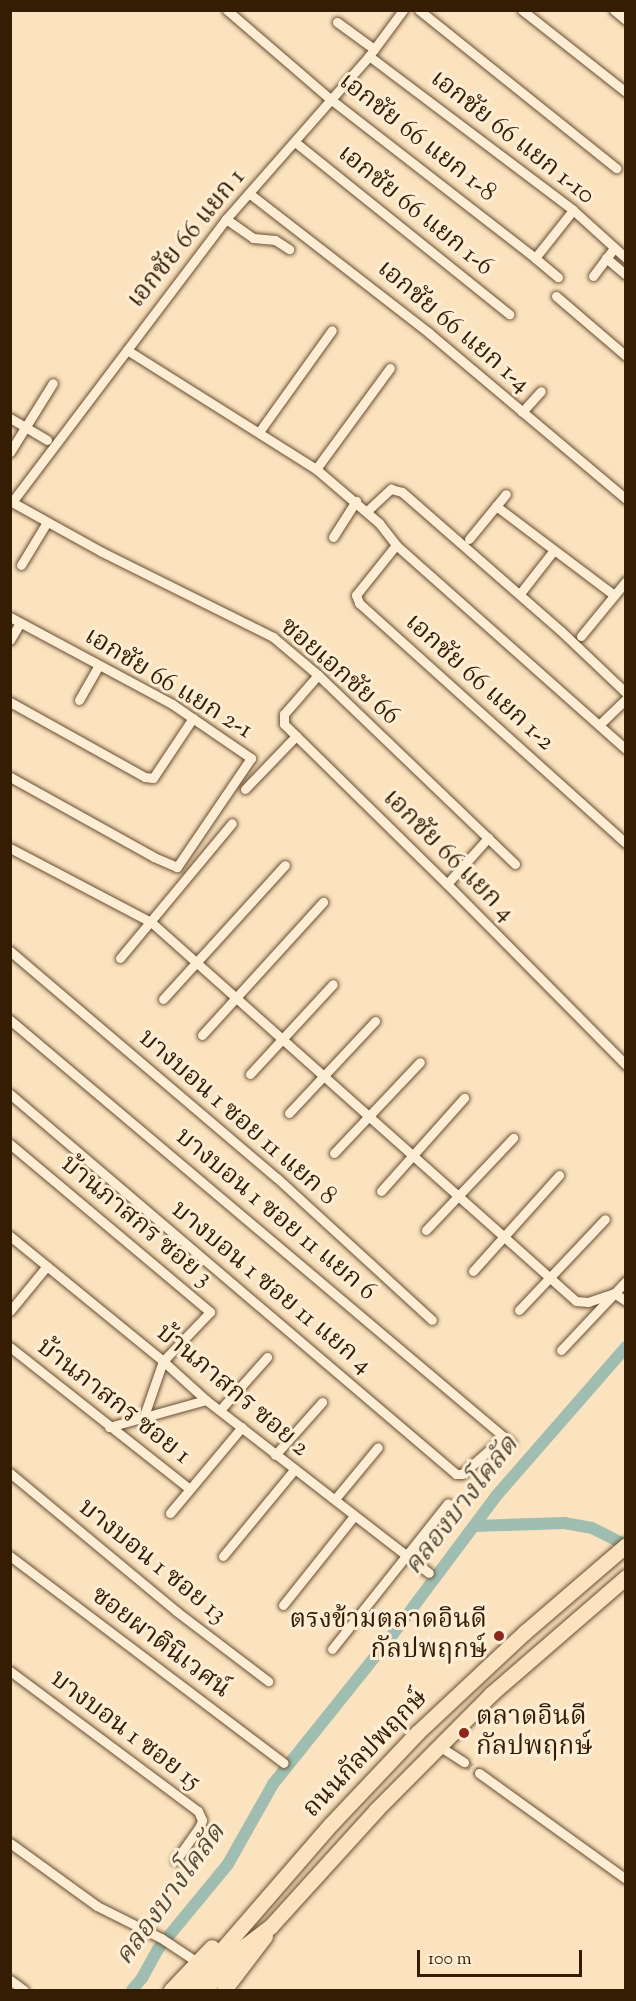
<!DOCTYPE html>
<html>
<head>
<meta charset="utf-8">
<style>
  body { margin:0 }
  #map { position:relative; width:636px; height:2001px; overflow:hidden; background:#fce3bf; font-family:"Sorts Mill Goudy","Noto Serif Thai",serif }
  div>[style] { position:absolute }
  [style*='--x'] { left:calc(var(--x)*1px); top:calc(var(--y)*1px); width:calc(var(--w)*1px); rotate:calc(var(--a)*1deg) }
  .canal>* { height:12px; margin:-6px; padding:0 6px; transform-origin:6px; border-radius:6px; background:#9fbeb1 }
  .street-tunnel>* { height:9px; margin-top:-4.5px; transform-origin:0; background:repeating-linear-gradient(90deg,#d4bb9a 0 9px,transparent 0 13.5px) }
  .roads { filter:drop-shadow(0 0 2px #674e33) drop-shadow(0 0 2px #674e33) }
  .street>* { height:9px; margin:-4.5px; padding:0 4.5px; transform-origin:4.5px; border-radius:4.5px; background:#fdedd5 }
  .primary>* { height:15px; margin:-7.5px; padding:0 7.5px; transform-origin:7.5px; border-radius:7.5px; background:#fce3bf }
  .dots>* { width:16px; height:16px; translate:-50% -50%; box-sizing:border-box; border:3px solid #fdedd5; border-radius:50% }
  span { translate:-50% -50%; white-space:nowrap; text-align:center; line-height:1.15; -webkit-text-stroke:6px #fdedd5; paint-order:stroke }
  .street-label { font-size:26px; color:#351d04 }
  .poi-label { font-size:26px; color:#351d04 }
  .right { translate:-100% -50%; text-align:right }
  .left { translate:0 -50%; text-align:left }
  .water-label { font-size:27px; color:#554d38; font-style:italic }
  .frame { position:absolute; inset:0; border:12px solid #351d04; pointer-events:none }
  .scale { position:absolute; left:417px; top:1950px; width:165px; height:27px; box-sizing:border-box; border:3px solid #351d04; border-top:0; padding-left:8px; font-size:18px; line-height:21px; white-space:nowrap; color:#351d04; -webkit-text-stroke:4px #fdedd5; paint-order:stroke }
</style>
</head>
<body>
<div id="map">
  <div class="canal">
    <div style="--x:474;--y:1526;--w:90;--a:-1.9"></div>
    <div style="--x:564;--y:1523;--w:28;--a:10"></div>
    <div style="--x:592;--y:1528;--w:38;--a:27"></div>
    <div style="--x:132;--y:1990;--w:16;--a:-50"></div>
    <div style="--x:142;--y:1978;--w:33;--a:-61"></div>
    <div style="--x:158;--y:1949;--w:110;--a:-50.5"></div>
    <div style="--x:228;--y:1864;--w:92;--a:-60.6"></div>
    <div style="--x:273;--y:1784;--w:192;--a:-51.3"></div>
    <div style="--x:393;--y:1634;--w:174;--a:-53.2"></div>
    <div style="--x:497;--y:1495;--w:196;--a:-48.9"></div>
  </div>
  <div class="street-tunnel">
    <div style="--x:464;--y:1762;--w:19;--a:36"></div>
  </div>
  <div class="roads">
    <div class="street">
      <div style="--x:227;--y:10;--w:135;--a:40.8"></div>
      <div style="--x:329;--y:98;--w:261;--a:37.8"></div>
      <div style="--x:535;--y:258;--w:61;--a:-51.6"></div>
      <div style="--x:419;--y:10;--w:253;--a:38.7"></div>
      <div style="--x:522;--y:10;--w:132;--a:38.3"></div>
      <div style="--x:614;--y:10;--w:16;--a:40"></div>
      <div style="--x:337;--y:22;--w:46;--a:36.1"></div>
      <div style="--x:369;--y:56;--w:256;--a:37"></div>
      <div style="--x:573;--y:210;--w:72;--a:42.2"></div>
      <div style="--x:295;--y:142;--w:275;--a:38.8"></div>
      <div style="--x:250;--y:194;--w:227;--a:37.8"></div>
      <div style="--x:429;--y:333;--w:258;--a:40.1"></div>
      <div style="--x:226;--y:219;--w:33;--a:35"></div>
      <div style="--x:253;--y:238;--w:22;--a:5"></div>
      <div style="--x:275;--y:240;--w:17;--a:33"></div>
      <div style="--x:535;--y:258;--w:30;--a:40"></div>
      <div style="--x:606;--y:258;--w:26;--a:40"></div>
      <div style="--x:593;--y:276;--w:35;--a:-53"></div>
      <div style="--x:556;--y:296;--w:92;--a:40.6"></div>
      <div style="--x:127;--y:350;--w:223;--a:32.2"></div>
      <div style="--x:316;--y:469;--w:83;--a:40.6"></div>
      <div style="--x:379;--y:523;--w:28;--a:52"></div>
      <div style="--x:396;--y:545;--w:307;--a:41.6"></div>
      <div style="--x:522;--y:412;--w:28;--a:-48"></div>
      <div style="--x:10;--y:418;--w:43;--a:30.7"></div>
      <div style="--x:259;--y:432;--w:125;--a:-54.4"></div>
      <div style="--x:10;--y:452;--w:81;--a:-58.1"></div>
      <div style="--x:316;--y:469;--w:125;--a:-53.8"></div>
      <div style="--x:10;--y:501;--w:105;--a:29"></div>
      <div style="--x:102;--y:552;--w:191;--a:26.4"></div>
      <div style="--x:273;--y:637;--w:59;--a:40.2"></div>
      <div style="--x:318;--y:675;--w:273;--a:43.8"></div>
      <div style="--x:12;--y:502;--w:355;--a:-52.9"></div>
      <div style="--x:226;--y:219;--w:217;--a:-48.7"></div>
      <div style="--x:369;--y:56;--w:57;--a:-53.5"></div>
      <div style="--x:496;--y:506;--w:148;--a:37"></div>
      <div style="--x:367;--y:511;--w:33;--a:-43"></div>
      <div style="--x:391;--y:489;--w:11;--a:15"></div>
      <div style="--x:402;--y:492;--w:211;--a:41.2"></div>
      <div style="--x:561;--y:631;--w:90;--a:43.6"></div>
      <div style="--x:333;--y:537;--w:43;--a:-57.4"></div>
      <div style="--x:469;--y:539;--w:58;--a:-50.6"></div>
      <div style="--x:396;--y:545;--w:64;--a:128.7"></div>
      <div style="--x:356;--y:595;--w:9;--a:69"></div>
      <div style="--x:359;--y:603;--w:359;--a:42"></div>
      <div style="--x:21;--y:565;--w:50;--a:-58.8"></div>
      <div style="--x:522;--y:591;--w:52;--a:-52"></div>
      <div style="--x:10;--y:617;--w:184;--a:28.2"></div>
      <div style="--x:172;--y:704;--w:96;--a:34.4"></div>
      <div style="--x:251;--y:758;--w:132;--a:124.2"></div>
      <div style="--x:177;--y:867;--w:25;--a:-157"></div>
      <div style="--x:154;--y:857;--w:165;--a:-150.9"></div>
      <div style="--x:581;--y:636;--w:71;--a:-50.7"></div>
      <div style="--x:10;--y:640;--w:20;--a:-60"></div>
      <div style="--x:318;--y:675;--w:52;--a:131.1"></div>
      <div style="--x:284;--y:714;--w:10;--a:90"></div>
      <div style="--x:284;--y:724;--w:228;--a:44.5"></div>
      <div style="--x:447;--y:884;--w:255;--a:45.3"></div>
      <div style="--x:79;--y:700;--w:40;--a:-60.3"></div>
      <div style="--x:10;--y:702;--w:154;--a:29.1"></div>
      <div style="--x:145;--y:777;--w:8;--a:7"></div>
      <div style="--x:153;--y:778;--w:72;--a:-56.3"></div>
      <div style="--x:599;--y:725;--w:37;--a:-44"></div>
      <div style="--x:245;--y:789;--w:74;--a:-46.1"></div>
      <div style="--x:10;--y:848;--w:159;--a:27.7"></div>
      <div style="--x:151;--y:922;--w:569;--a:41.73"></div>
      <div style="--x:576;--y:1301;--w:12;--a:5"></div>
      <div style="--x:588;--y:1302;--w:28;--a:-19"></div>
      <div style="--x:614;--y:1293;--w:14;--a:34"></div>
      <div style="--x:447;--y:884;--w:62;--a:-48.3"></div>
      <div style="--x:10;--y:951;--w:350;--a:40.4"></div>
      <div style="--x:277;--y:1178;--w:210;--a:42.5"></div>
      <div style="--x:120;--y:958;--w:175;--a:-50.3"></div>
      <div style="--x:163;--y:999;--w:181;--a:-47.7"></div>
      <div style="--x:10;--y:1020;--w:656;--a:40.17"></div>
      <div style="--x:202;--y:1035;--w:180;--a:-47.7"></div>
      <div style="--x:250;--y:1074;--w:122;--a:-47.3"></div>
      <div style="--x:10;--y:1094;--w:586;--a:40.43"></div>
      <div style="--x:456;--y:1474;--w:6;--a:0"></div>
      <div style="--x:462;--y:1474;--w:56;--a:-41.4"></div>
      <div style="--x:289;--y:1113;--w:126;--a:-46.9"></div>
      <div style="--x:10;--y:1144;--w:261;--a:40"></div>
      <div style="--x:210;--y:1312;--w:68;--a:133.8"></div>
      <div style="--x:163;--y:1361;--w:58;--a:109.1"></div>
      <div style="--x:334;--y:1153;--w:125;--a:-46.6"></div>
      <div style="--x:381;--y:1191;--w:125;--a:-48.3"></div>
      <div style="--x:426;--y:1230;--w:127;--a:-46.6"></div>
      <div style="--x:10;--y:1236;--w:198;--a:39.2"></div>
      <div style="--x:163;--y:1361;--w:58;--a:42.2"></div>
      <div style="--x:206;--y:1400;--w:282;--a:37.8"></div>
      <div style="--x:473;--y:1271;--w:129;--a:-48.1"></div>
      <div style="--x:519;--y:1310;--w:125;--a:-46.6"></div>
      <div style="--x:10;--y:1311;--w:58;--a:-50.6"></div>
      <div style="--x:10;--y:1347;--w:229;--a:38.3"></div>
      <div style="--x:561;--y:1350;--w:95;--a:-46.7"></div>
      <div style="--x:220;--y:1410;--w:71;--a:-48.4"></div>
      <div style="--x:109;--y:1427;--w:101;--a:-15.6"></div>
      <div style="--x:275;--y:1455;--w:71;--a:-48.4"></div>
      <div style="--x:10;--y:1473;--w:216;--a:39.7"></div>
      <div style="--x:176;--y:1611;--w:116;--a:37.3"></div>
      <div style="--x:335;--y:1499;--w:67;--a:-50.4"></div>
      <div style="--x:170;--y:1513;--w:112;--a:-50.1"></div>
      <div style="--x:10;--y:1556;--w:343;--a:37.1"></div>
      <div style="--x:223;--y:1556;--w:112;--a:-50.5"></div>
      <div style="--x:283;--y:1605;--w:114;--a:-51.4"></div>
      <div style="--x:332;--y:1649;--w:186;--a:-51.5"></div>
      <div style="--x:10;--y:1671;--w:234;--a:36.7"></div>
      <div style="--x:198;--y:1811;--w:10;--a:66"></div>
      <div style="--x:202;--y:1820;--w:6;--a:108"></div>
      <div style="--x:200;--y:1826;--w:42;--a:125.2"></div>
      <div style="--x:439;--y:1746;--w:30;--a:33"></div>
      <div style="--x:479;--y:1773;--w:181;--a:35.8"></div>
      <div style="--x:10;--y:1843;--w:107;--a:35.9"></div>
      <div style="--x:97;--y:1906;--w:72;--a:26.6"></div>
      <div style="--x:161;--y:1938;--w:43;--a:33.7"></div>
      <div style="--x:10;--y:1980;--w:17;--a:36"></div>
    </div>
    <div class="primary">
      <div style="--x:171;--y:1990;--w:59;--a:-46.4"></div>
      <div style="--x:187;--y:1990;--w:218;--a:-49.1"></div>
      <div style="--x:330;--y:1825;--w:128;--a:-46.6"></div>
      <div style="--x:418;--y:1732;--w:146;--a:-43.1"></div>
      <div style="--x:525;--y:1632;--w:133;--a:-40.7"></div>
      <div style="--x:205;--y:1990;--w:51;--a:-49.8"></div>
      <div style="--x:238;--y:1951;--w:41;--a:-37.1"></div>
      <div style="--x:271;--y:1926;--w:156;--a:-47.8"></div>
      <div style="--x:376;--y:1810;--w:163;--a:-45.2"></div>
      <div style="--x:491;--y:1694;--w:179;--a:-40.9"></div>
      <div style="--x:224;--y:1990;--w:68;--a:-52.8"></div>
    </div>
  </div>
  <div class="dots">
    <div style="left:499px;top:1636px;background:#8f2418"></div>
    <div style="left:464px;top:1733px;background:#8f2418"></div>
  </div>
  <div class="street-label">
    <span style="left:417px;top:138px;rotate:38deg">เอกชัย 66 แยก 1-8</span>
    <span style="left:512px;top:138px;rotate:38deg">เอกชัย 66 แยก 1-10</span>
    <span style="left:415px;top:211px;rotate:39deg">เอกชัย 66 แยก 1-6</span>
    <span style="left:187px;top:239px;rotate:-51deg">เอกชัย 66 แยก 1</span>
    <span style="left:453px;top:327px;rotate:40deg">เอกชัย 66 แยก 1-4</span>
    <span style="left:339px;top:672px;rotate:41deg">ซอยเอกชัย 66</span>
    <span style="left:479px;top:683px;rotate:42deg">เอกชัย 66 แยก 1-2</span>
    <span style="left:168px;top:684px;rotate:31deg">เอกชัย 66 แยก 2-1</span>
    <span style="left:448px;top:856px;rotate:45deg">เอกชัย 66 แยก 4</span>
    <span style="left:237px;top:1118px;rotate:41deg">บางบอน 1 ซอย 11 แยก 8</span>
    <span style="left:275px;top:1215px;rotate:40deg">บางบอน 1 ซอย 11 แยก 6</span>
    <span style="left:136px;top:1222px;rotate:40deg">บ้านภาสกร ซอย 3</span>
    <span style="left:271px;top:1288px;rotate:40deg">บางบอน 1 ซอย 11 แยก 4</span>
    <span style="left:232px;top:1391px;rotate:40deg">บ้านภาสกร ซอย 2</span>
    <span style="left:113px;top:1402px;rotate:38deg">บ้านภาสกร ซอย 1</span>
    <span style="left:152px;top:1562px;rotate:39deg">บางบอน 1 ซอย 13</span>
    <span style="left:160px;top:1643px;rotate:37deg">ซอยผาตินิเวศน์</span>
    <span style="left:125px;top:1731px;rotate:37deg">บางบอน 1 ซอย 15</span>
    <span style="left:366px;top:1754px;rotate:-46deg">ถนนกัลปพฤกษ์</span>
  </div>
  <div class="poi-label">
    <span class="right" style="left:487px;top:1636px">ตรงข้ามตลาดอินดี<br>กัลปพฤกษ์</span>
    <span class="left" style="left:476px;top:1733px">ตลาดอินดี<br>กัลปพฤกษ์</span>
  </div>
  <div class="water-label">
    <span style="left:462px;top:1506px;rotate:-52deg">คลองบางโคลัด</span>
    <span style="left:171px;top:1895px;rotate:-54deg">คลองบางโคลัด</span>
  </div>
  <div class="frame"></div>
  <div class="scale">100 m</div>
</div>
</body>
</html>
